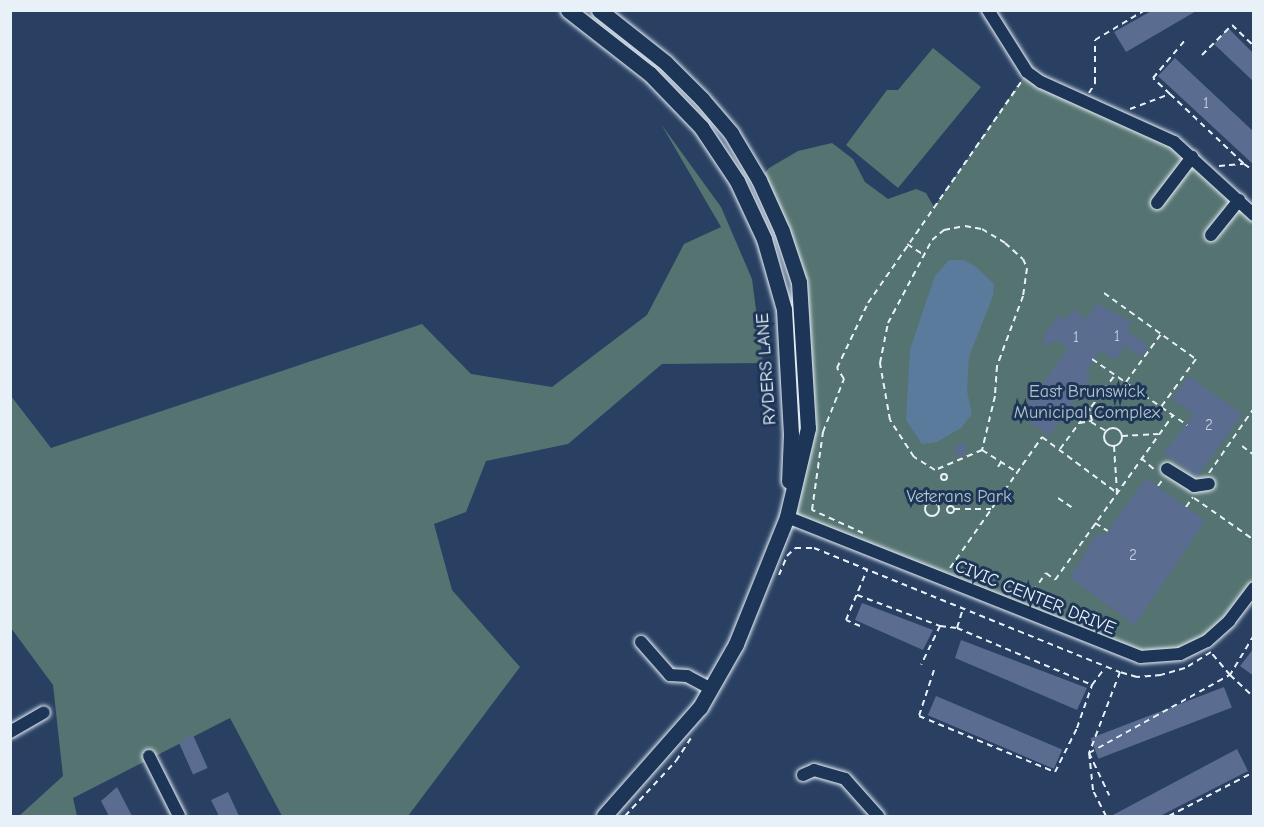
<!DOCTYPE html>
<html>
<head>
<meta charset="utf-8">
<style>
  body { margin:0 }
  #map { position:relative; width:1264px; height:827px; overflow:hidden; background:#294062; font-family:"Comic Neue",sans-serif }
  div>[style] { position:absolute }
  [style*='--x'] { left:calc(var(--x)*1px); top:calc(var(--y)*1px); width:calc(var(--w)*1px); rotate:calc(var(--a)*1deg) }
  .green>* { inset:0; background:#557371 }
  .water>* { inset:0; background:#5a7b9b }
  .building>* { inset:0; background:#5a6c90; transform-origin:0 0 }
  .path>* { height:2px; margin-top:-1px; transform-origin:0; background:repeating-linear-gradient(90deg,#e8f1f8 0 6px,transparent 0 10.5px) }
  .path>.ring { margin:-1px; padding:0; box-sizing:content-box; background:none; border:2px solid #e8f1f8; border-radius:50% }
  .roads { filter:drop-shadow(0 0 2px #e8f1f8) drop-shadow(0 0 2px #e8f1f8) }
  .minor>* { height:12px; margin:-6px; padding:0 6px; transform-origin:6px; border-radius:6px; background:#1d3557 }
  .major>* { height:15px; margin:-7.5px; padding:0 7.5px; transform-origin:7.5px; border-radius:7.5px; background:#1d3557 }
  span { translate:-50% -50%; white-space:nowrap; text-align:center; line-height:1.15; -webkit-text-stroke:6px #1d3557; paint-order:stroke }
  .number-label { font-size:15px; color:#c4d0de }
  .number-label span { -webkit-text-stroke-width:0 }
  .street-label { font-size:18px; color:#e8f1f8 }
  .park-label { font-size:18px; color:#b5c5c9 }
  .frame { position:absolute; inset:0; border:12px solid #e8f1f8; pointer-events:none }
</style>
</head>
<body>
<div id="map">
  <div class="green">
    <div style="clip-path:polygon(933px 48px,981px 87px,898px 188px,846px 145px,887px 90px,898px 90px)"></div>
    <div style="clip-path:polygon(1027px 72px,1151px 130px,1254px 215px,1254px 588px,1215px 636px,1150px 658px,787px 517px,808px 428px,799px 282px,759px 180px,769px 168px,798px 151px,832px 143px,853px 159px,865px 182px,888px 199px,916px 189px,926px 193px,934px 207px)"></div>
    <div style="clip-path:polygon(661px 124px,721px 207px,752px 279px,763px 363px,662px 364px,568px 444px,486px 461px,466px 512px,434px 524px,452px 590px,520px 667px,408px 816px,282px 816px,230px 718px,73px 798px,77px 816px,19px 816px,63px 776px,53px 685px,11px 628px,11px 396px,51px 448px,422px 324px,471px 374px,552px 387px,647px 315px,684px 244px,721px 227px)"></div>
  </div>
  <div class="water">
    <div style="clip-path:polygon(949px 260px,963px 260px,975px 266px,994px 284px,993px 296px,969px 357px,967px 391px,972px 414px,961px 428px,937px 442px,922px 444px,906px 420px,910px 349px,935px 276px)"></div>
  </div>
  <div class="building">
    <div style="clip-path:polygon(1153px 10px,1198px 10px,1126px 52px,1114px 32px)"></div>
    <div style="clip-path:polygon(1228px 28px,1254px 54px,1254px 82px,1214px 44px)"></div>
    <div style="clip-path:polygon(1175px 58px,1254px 132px,1254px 165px,1158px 76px)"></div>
    <div style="clip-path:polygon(1097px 303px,1133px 323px,1127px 330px,1149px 346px,1141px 357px,1125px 346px,1115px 360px,1101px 350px,1088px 368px,1086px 373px,1091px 377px,1049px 436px,1020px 415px,1068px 348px,1057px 340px,1044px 346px,1044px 335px,1059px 315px,1066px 320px,1073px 309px,1086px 319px)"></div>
    <div style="clip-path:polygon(1189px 376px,1242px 414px,1197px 477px,1164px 453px,1194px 414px,1172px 399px)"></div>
    <div style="clip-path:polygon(956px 444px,966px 444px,966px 456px,955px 455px)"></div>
    <div style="clip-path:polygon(1146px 478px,1205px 521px,1135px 625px,1070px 578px,1098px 532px,1104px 536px)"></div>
    <div style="clip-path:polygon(862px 603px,933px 630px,923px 650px,855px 620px)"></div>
    <div style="clip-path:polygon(961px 640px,1087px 688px,1077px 710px,955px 658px)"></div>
    <div style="clip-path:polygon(1254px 648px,1254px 676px,1240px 666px)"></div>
    <div style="left:1224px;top:687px;width:22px;height:143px;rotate:69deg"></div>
    <div style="left:936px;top:696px;width:137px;height:21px;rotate:23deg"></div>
    <div style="left:193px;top:735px;width:36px;height:16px;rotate:66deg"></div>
    <div style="clip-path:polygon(1237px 749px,1248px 771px,1160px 816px,1111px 816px)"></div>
    <div style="clip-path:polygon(117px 787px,132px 816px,109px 816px,101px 801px)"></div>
    <div style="clip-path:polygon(228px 792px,239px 816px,219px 816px,211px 800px)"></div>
  </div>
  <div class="path">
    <div style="--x:1202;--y:55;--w:42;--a:-45"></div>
    <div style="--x:1232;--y:25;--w:30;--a:44"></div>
    <div style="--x:1089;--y:93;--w:12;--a:-59"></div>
    <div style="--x:1095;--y:83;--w:43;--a:-90"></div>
    <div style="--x:1095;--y:40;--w:58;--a:-31"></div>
    <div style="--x:1170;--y:94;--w:23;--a:-137"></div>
    <div style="--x:1153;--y:78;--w:51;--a:-49.8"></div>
    <div style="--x:1130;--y:109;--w:43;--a:-20.6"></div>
    <div style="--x:1170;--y:94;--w:102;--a:43.4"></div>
    <div style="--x:1219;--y:166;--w:25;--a:-5"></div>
    <div style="--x:1244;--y:164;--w:12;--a:35"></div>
    <div style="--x:1254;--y:178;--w:2;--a:90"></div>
    <div style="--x:907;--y:244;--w:20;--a:33"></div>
    <div style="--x:1104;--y:293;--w:113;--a:35.7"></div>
    <div style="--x:1196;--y:359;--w:59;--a:126.1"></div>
    <div style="--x:1092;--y:359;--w:116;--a:34.8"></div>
    <div style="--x:1126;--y:382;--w:59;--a:-53.9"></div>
    <div style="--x:1070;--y:407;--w:16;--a:35"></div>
    <div style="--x:1091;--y:422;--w:17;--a:31"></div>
    <div style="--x:1079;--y:423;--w:13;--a:-9"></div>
    <div style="--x:1092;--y:421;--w:13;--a:-103"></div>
    <div class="ring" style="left:1104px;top:428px;width:16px;height:16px"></div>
    <div style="--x:1122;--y:436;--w:36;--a:-3"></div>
    <div style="--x:1114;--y:446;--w:47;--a:86.3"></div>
    <div style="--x:1242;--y:446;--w:15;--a:37"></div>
    <div style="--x:1060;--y:449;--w:92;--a:-53.4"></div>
    <div style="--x:982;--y:450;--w:51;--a:156.9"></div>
    <div style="--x:935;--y:470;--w:25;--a:-148"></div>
    <div style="--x:914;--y:457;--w:44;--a:-123"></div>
    <div style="--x:890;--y:420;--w:58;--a:-100"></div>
    <div style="--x:880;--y:363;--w:41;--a:-78.7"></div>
    <div style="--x:888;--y:323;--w:94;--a:-62.1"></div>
    <div style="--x:932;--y:240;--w:16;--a:-40"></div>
    <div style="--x:944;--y:230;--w:21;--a:-11"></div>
    <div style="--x:965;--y:226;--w:17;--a:10"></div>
    <div style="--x:982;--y:229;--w:27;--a:31"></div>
    <div style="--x:1005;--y:243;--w:24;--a:42"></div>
    <div style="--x:1023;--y:259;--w:10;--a:66"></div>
    <div style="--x:1027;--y:268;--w:28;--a:98"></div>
    <div style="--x:1023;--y:296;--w:75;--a:110.4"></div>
    <div style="--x:997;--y:366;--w:30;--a:94"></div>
    <div style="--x:995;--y:396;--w:56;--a:103.5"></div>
    <div style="--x:982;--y:450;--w:41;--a:32.2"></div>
    <div style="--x:1141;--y:458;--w:18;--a:41"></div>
    <div style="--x:998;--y:467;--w:6;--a:-59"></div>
    <div style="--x:1209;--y:473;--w:79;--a:-55.3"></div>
    <div class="ring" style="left:941px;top:474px;width:4px;height:4px"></div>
    <div style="--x:1158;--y:486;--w:9;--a:-54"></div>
    <div style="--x:1058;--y:498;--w:18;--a:34"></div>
    <div style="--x:1194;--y:498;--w:73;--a:35"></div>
    <div class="ring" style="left:925px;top:502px;width:12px;height:12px"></div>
    <div class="ring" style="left:946.5px;top:505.5px;width:5px;height:5px"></div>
    <div style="--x:1186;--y:507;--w:12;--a:-55"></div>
    <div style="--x:954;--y:509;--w:37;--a:0"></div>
    <div style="--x:1095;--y:523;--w:15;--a:32"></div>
    <div style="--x:863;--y:533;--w:56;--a:-155.7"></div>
    <div style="--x:812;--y:510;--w:79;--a:-82"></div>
    <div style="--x:823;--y:432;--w:57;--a:-68.4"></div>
    <div style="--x:844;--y:379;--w:13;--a:-122"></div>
    <div style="--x:837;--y:368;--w:72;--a:-64.5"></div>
    <div style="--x:868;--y:303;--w:269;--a:-55.3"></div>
    <div style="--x:950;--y:568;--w:160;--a:-54.9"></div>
    <div style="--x:1042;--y:437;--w:94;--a:36.7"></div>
    <div style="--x:779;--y:575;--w:21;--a:-67"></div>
    <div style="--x:787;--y:556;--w:11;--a:-45"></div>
    <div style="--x:795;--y:548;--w:19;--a:0"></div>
    <div style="--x:814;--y:548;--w:330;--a:22.1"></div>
    <div style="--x:857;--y:595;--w:89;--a:20.5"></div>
    <div style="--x:940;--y:626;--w:43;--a:116"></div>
    <div style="--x:1027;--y:600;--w:33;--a:-55"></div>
    <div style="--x:1046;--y:573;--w:11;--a:38"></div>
    <div style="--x:1055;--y:580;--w:203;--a:-54.4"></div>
    <div style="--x:860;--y:626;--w:15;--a:-157"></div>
    <div style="--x:846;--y:620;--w:54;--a:-67.2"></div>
    <div style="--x:940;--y:626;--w:17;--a:7"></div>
    <div style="--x:957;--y:628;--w:21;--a:-73"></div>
    <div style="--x:957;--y:628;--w:147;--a:22.9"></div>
    <div style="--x:1092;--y:685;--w:21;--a:-53"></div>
    <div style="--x:1254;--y:635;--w:47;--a:121"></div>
    <div style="--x:1230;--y:675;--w:33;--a:43"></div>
    <div style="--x:934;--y:670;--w:48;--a:108.1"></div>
    <div style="--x:919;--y:716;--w:147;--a:22.4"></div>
    <div style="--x:1055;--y:772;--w:49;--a:-63.4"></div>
    <div style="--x:1077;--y:728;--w:46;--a:-70.8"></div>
    <div style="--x:625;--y:816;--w:75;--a:-47.2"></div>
    <div style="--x:676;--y:761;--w:27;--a:-57"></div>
    <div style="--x:1106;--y:816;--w:29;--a:-117"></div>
    <div style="--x:1093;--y:790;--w:37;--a:-96"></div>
    <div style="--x:1089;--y:753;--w:161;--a:-29"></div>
    <div style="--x:1230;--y:675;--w:30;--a:-130"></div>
    <div style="--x:1211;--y:652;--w:31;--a:148"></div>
    <div style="--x:1185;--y:668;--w:25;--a:164"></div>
    <div style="--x:1161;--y:675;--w:24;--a:175"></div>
    <div style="--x:1137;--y:677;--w:18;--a:-164"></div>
    <div style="--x:1120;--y:672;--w:87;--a:110.9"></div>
    <div style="--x:1089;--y:753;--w:47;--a:64.5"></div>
    <div style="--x:1169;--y:816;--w:96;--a:-27.4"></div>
  </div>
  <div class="roads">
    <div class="minor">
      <div style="--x:988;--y:10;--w:73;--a:57.8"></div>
      <div style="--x:1027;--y:72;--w:17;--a:36"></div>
      <div style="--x:1041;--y:82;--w:146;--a:24.3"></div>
      <div style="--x:1174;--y:142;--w:108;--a:42.4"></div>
      <div style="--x:1157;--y:203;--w:58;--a:-52.7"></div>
      <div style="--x:1211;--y:235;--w:45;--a:-51.3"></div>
      <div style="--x:1167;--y:469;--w:32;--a:32"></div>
      <div style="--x:1194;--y:486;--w:15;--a:-8"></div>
      <div style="--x:787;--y:517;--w:380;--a:21.6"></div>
      <div style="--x:1140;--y:657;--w:40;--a:-4.3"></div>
      <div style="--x:1180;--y:654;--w:30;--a:-26"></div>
      <div style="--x:1207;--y:641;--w:30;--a:-42"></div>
      <div style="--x:1229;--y:621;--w:41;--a:-52.9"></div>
      <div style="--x:641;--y:642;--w:44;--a:48.7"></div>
      <div style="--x:670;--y:675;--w:17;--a:3"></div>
      <div style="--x:687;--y:676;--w:26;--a:28"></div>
      <div style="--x:10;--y:732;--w:39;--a:-30"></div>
      <div style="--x:149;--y:756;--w:67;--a:63.4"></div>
      <div style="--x:803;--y:775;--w:12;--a:-24"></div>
      <div style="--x:814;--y:770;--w:32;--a:16"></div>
      <div style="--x:845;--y:779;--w:50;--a:48.3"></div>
    </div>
    <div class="major">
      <div style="--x:568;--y:10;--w:104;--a:38"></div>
      <div style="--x:650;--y:74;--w:74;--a:46.1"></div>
      <div style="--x:701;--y:127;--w:65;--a:56.3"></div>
      <div style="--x:737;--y:181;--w:64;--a:65"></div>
      <div style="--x:764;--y:239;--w:73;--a:74.1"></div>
      <div style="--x:784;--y:309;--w:125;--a:86.8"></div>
      <div style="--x:791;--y:434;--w:47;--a:92.4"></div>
      <div style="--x:599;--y:10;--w:85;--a:38.3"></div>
      <div style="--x:666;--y:63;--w:51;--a:45"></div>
      <div style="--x:702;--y:99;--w:45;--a:49.5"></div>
      <div style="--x:731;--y:133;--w:55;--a:59.2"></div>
      <div style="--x:759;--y:180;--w:56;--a:65.7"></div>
      <div style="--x:782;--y:231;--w:54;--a:71.6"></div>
      <div style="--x:799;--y:282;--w:146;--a:86.5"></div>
      <div style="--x:808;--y:428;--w:91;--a:103.3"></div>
      <div style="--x:787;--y:517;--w:137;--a:111.9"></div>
      <div style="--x:736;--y:644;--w:73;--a:119.7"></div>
      <div style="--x:700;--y:707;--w:145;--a:131.4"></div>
    </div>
  </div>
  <div class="number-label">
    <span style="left:1206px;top:104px">1</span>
    <span style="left:1117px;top:337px">1</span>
    <span style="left:1076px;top:338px">1</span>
    <span style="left:1209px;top:426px">2</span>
    <span style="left:1133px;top:556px">2</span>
  </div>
  <div class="street-label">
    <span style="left:767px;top:369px;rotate:-94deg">RYDERS LANE</span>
    <span style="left:1035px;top:598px;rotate:22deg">CIVIC CENTER DRIVE</span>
  </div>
  <div class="park-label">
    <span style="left:1087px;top:403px">East Brunswick<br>Municipal Complex</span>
    <span style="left:959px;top:497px">Veterans Park</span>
  </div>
  <div class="frame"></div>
</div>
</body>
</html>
